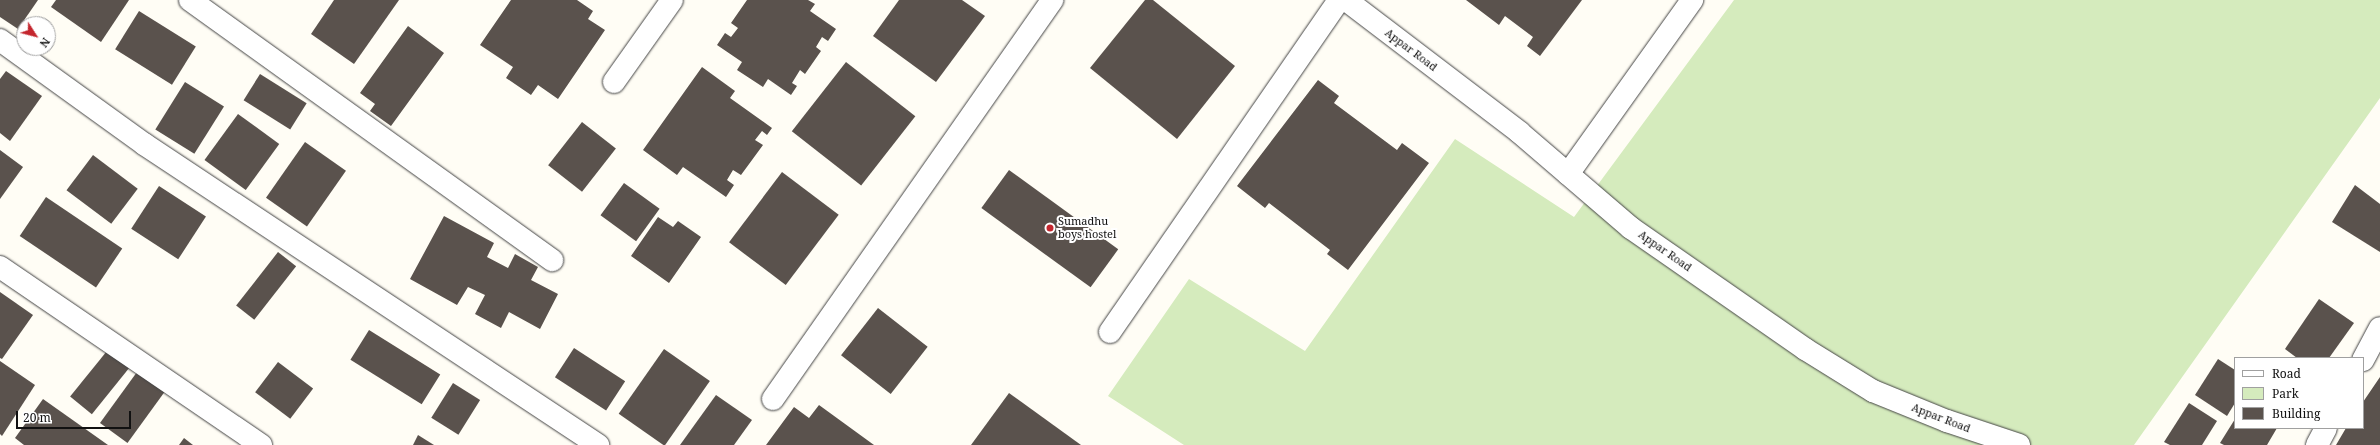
<!DOCTYPE html>
<html>
<head>
<meta charset="utf-8">
<style>
  body { margin:0 }
  #map { position:relative; width:2380px; height:445px; overflow:hidden; background:#fffdf5; font-family:"Noto Serif",serif }
  div>[style] { position:absolute }
  [style*='--x'] { left:calc(var(--x)*1px); top:calc(var(--y)*1px); width:calc(var(--w)*1px); rotate:calc(var(--a)*1deg) }
  .green>* { inset:0; background:#d5ebbd }
  .building>* { inset:0; background:#5a524d; transform-origin:0 0 }
  .roads { filter:drop-shadow(0 0 1px #444) drop-shadow(0 0 1px #444) }
  .minor>* { height:22px; margin:-11px; padding:0 11px; transform-origin:11px; border-radius:11px; background:#fff }
  .dots>* { width:11px; height:11px; translate:-50% -50%; box-sizing:border-box; border:2px solid #fff; border-radius:50% }
  span { translate:-50% -50%; white-space:nowrap; text-align:center; line-height:1.15; -webkit-text-stroke:4px #fff; paint-order:stroke }
  .street-label { font-size:11px; color:#111 }
  .poi-label { font-size:11px; color:#111 }
  .left { translate:0 -50%; text-align:left }
  .legend { position:absolute; left:2234px; top:357px; width:130px; height:72px; box-sizing:border-box; background:#fff; border:1px solid #a0a0a0; margin:0; padding:5px 7px; list-style:none; font-size:12px; color:#111 }
  .legend li { display:flex; align-items:center; gap:8px; height:20px }
  .legend b { width:20px; border:1px solid #a0a0a0 }
  .north { position:absolute; left:16px; top:16px; width:40px; height:40px; box-sizing:border-box; background:#fff; border:1px solid #a0a0a0; border-radius:50%; rotate:126deg; font-size:11px; font-weight:700; line-height:16px; text-align:center; color:#111 }
  .north::after { content:''; display:block; margin:auto; width:14px; height:18px; background:#c4262e; clip-path:polygon(50% 0,100% 100%,50% 72%,0 100%) }
  .scale { position:absolute; left:16px; top:411px; width:115px; height:18px; box-sizing:border-box; border:2px solid #111; border-top:0; padding-left:5px; font-size:12px; line-height:14px; white-space:nowrap; color:#111; -webkit-text-stroke:3px #fff; paint-order:stroke }
</style>
</head>
<body>
<div id="map">
  <div class="green">
    <div style="clip-path:polygon(1734px 0,2380px 0,2380px 98px,2134px 445px,1184px 445px,1108px 396px,1189px 279px,1305px 351px,1455px 139px,1574px 217px)"></div>
  </div>
  <div class="building">
    <div style="clip-path:polygon(0 0,38px 0,18px 29px,0 17px)"></div>
    <div style="clip-path:polygon(56px 0,129px 0,101px 42px,51px 7px)"></div>
    <div style="clip-path:polygon(334px 0,399px 0,354px 64px,311px 34px)"></div>
    <div style="clip-path:polygon(511px 0,577px 0,593px 11px,588px 19px,605px 30px,558px 99px,538px 85px,531px 95px,506px 78px,513px 67px,480px 45px)"></div>
    <div style="clip-path:polygon(747px 0,808px 0,815px 4px,810px 11px,836px 29px,828px 41px,822px 37px,816px 47px,821px 51px,805px 74px,800px 70px,792px 83px,797px 86px,791px 95px,768px 79px,763px 87px,737px 70px,742px 62px,717px 45px,725px 33px,731px 37px,738px 28px,731px 23px)"></div>
    <div style="clip-path:polygon(899px 0,962px 0,985px 16px,936px 82px,873px 36px)"></div>
    <div style="clip-path:polygon(1145px 0,1153px 0,1235px 66px,1177px 139px,1090px 68px)"></div>
    <div style="clip-path:polygon(1466px 0,1582px 0,1540px 56px,1527px 46px,1533px 37px,1505px 16px,1499px 25px)"></div>
    <div style="left:139px;top:11px;width:67px;height:45px;rotate:32deg"></div>
    <div style="clip-path:polygon(408px 26px,444px 53px,391px 126px,370px 111px,375px 104px,360px 93px)"></div>
    <div style="left:846px;top:62px;width:88px;height:88px;rotate:38deg"></div>
    <div style="clip-path:polygon(702px 67px,735px 91px,730px 98px,772px 128px,767px 135px,762px 131px,755px 140px,763px 145px,741px 175px,733px 170px,727px 180px,734px 185px,726px 197px,683px 167px,677px 175px,643px 150px)"></div>
    <div style="clip-path:polygon(6px 71px,42px 96px,10px 141px,0 133px,0 79px)"></div>
    <div style="left:260px;top:74px;width:55px;height:31px;rotate:32deg"></div>
    <div style="clip-path:polygon(1318px 80px,1339px 96px,1334px 103px,1397px 150px,1402px 143px,1429px 163px,1348px 270px,1327px 254px,1330px 250px,1269px 203px,1265px 208px,1237px 186px)"></div>
    <div style="left:185px;top:82px;width:46px;height:56px;rotate:32deg"></div>
    <div style="left:238px;top:114px;width:51px;height:57px;rotate:36deg"></div>
    <div style="left:582px;top:122px;width:43px;height:55px;rotate:38deg"></div>
    <div style="left:305px;top:142px;width:50px;height:68px;rotate:35deg"></div>
    <div style="clip-path:polygon(0 150px,23px 167px,0 199px)"></div>
    <div style="left:93px;top:155px;width:56px;height:44px;rotate:37deg"></div>
    <div style="left:1009px;top:170px;width:135px;height:47px;rotate:36deg"></div>
    <div style="left:782px;top:172px;width:71px;height:88px;rotate:37deg"></div>
    <div style="left:624px;top:183px;width:44px;height:40px;rotate:36deg"></div>
    <div style="clip-path:polygon(2355px 185px,2380px 204px,2380px 252px,2332px 222px)"></div>
    <div style="left:159px;top:186px;width:56px;height:51px;rotate:33deg"></div>
    <div style="left:46px;top:197px;width:92px;height:47px;rotate:34deg"></div>
    <div style="clip-path:polygon(444px 216px,494px 243px,487px 257px,508px 268px,515px 254px,538px 267px,531px 280px,558px 294px,540px 329px,509px 312px,501px 328px,475px 314px,485px 295px,468px 287px,457px 305px,410px 279px)"></div>
    <div style="clip-path:polygon(658px 217px,673px 227px,678px 221px,701px 237px,669px 283px,631px 256px)"></div>
    <div style="left:278px;top:252px;width:23px;height:68px;rotate:38deg"></div>
    <div style="clip-path:polygon(0 292px,33px 315px,2px 359px,0 358px)"></div>
    <div style="clip-path:polygon(2319px 299px,2354px 323px,2329px 358px,2297px 358px,2285px 349px)"></div>
    <div style="left:878px;top:308px;width:63px;height:60px;rotate:38deg"></div>
    <div style="left:369px;top:330px;width:84px;height:35px;rotate:32deg"></div>
    <div style="left:111px;top:346px;width:28px;height:65px;rotate:39deg"></div>
    <div style="left:574px;top:348px;width:61px;height:35px;rotate:33deg"></div>
    <div style="left:664px;top:349px;width:56px;height:79px;rotate:35deg"></div>
    <div style="clip-path:polygon(2218px 359px,2235px 370px,2235px 403px,2227px 416px,2195px 395px)"></div>
    <div style="clip-path:polygon(0 361px,35px 385px,2px 436px,0 434px)"></div>
    <div style="left:278px;top:362px;width:44px;height:38px;rotate:37deg"></div>
    <div style="left:137px;top:372px;width:34px;height:63px;rotate:36deg"></div>
    <div style="clip-path:polygon(2380px 377px,2380px 445px,2336px 445px,2346px 428px,2363px 428px,2363px 402px)"></div>
    <div style="left:453px;top:383px;width:32px;height:41px;rotate:32deg"></div>
    <div style="clip-path:polygon(1009px 393px,1081px 445px,971px 445px)"></div>
    <div style="clip-path:polygon(716px 395px,752px 420px,734px 445px,680px 445px)"></div>
    <div style="clip-path:polygon(43px 399px,108px 445px,24px 445px,15px 438px)"></div>
    <div style="clip-path:polygon(2189px 403px,2217px 421px,2202px 445px,2170px 445px,2164px 442px)"></div>
    <div style="clip-path:polygon(819px 405px,874px 445px,766px 445px,794px 407px,809px 418px)"></div>
    <div style="clip-path:polygon(2235px 419px,2235px 428px,2277px 428px,2267px 445px,2224px 445px,2220px 443px)"></div>
    <div style="clip-path:polygon(418px 435px,434px 445px,413px 445px)"></div>
    <div style="clip-path:polygon(184px 438px,193px 445px,179px 445px)"></div>
  </div>
  <div class="roads">
    <div class="minor">
      <div style="--x:190;--y:0;--w:446;--a:35.7"></div>
      <div style="--x:1346;--y:0;--w:218;--a:37.3"></div>
      <div style="--x:1519;--y:132;--w:148;--a:40.6"></div>
      <div style="--x:1631;--y:228;--w:212;--a:34.8"></div>
      <div style="--x:1805;--y:349;--w:80;--a:31.7"></div>
      <div style="--x:1873;--y:391;--w:80;--a:22.1"></div>
      <div style="--x:1947;--y:421;--w:76;--a:18.4"></div>
      <div style="--x:0;--y:40;--w:178;--a:35.8"></div>
      <div style="--x:144;--y:144;--w:545;--a:33.54"></div>
      <div style="--x:614;--y:82;--w:100;--a:-54.7"></div>
      <div style="--x:1568;--y:174;--w:214;--a:-54.5"></div>
      <div style="--x:0;--y:267;--w:316;--a:34.3"></div>
      <div style="--x:1110;--y:332;--w:403;--a:-55.4"></div>
      <div style="--x:2363;--y:360;--w:36;--a:-62"></div>
      <div style="--x:773;--y:399;--w:487;--a:-55"></div>
      <div style="--x:2317;--y:445;--w:19;--a:-62"></div>
    </div>
  </div>
  <div class="dots">
    <div style="left:1050px;top:228px;background:#c4262e"></div>
  </div>
  <div class="street-label">
    <span style="left:1411px;top:50px;rotate:37deg">Appar Road</span>
    <span style="left:1665px;top:251px;rotate:35deg">Appar Road</span>
    <span style="left:1941px;top:418px;rotate:21deg">Appar Road</span>
  </div>
  <div class="poi-label">
    <span class="left" style="left:1058px;top:228px">Sumadhu<br>boys hostel</span>
  </div>
  <ul class="legend">
  <li><b style="height:5px;background:#fff"></b>Road</li>
  <li><b style="height:11px;background:#d5ebbd"></b>Park</li>
  <li><b style="height:11px;background:#5a524d"></b>Building</li>
  </ul>
  <div class="north">N</div>
  <div class="scale">20 m</div>
</div>
</body>
</html>
